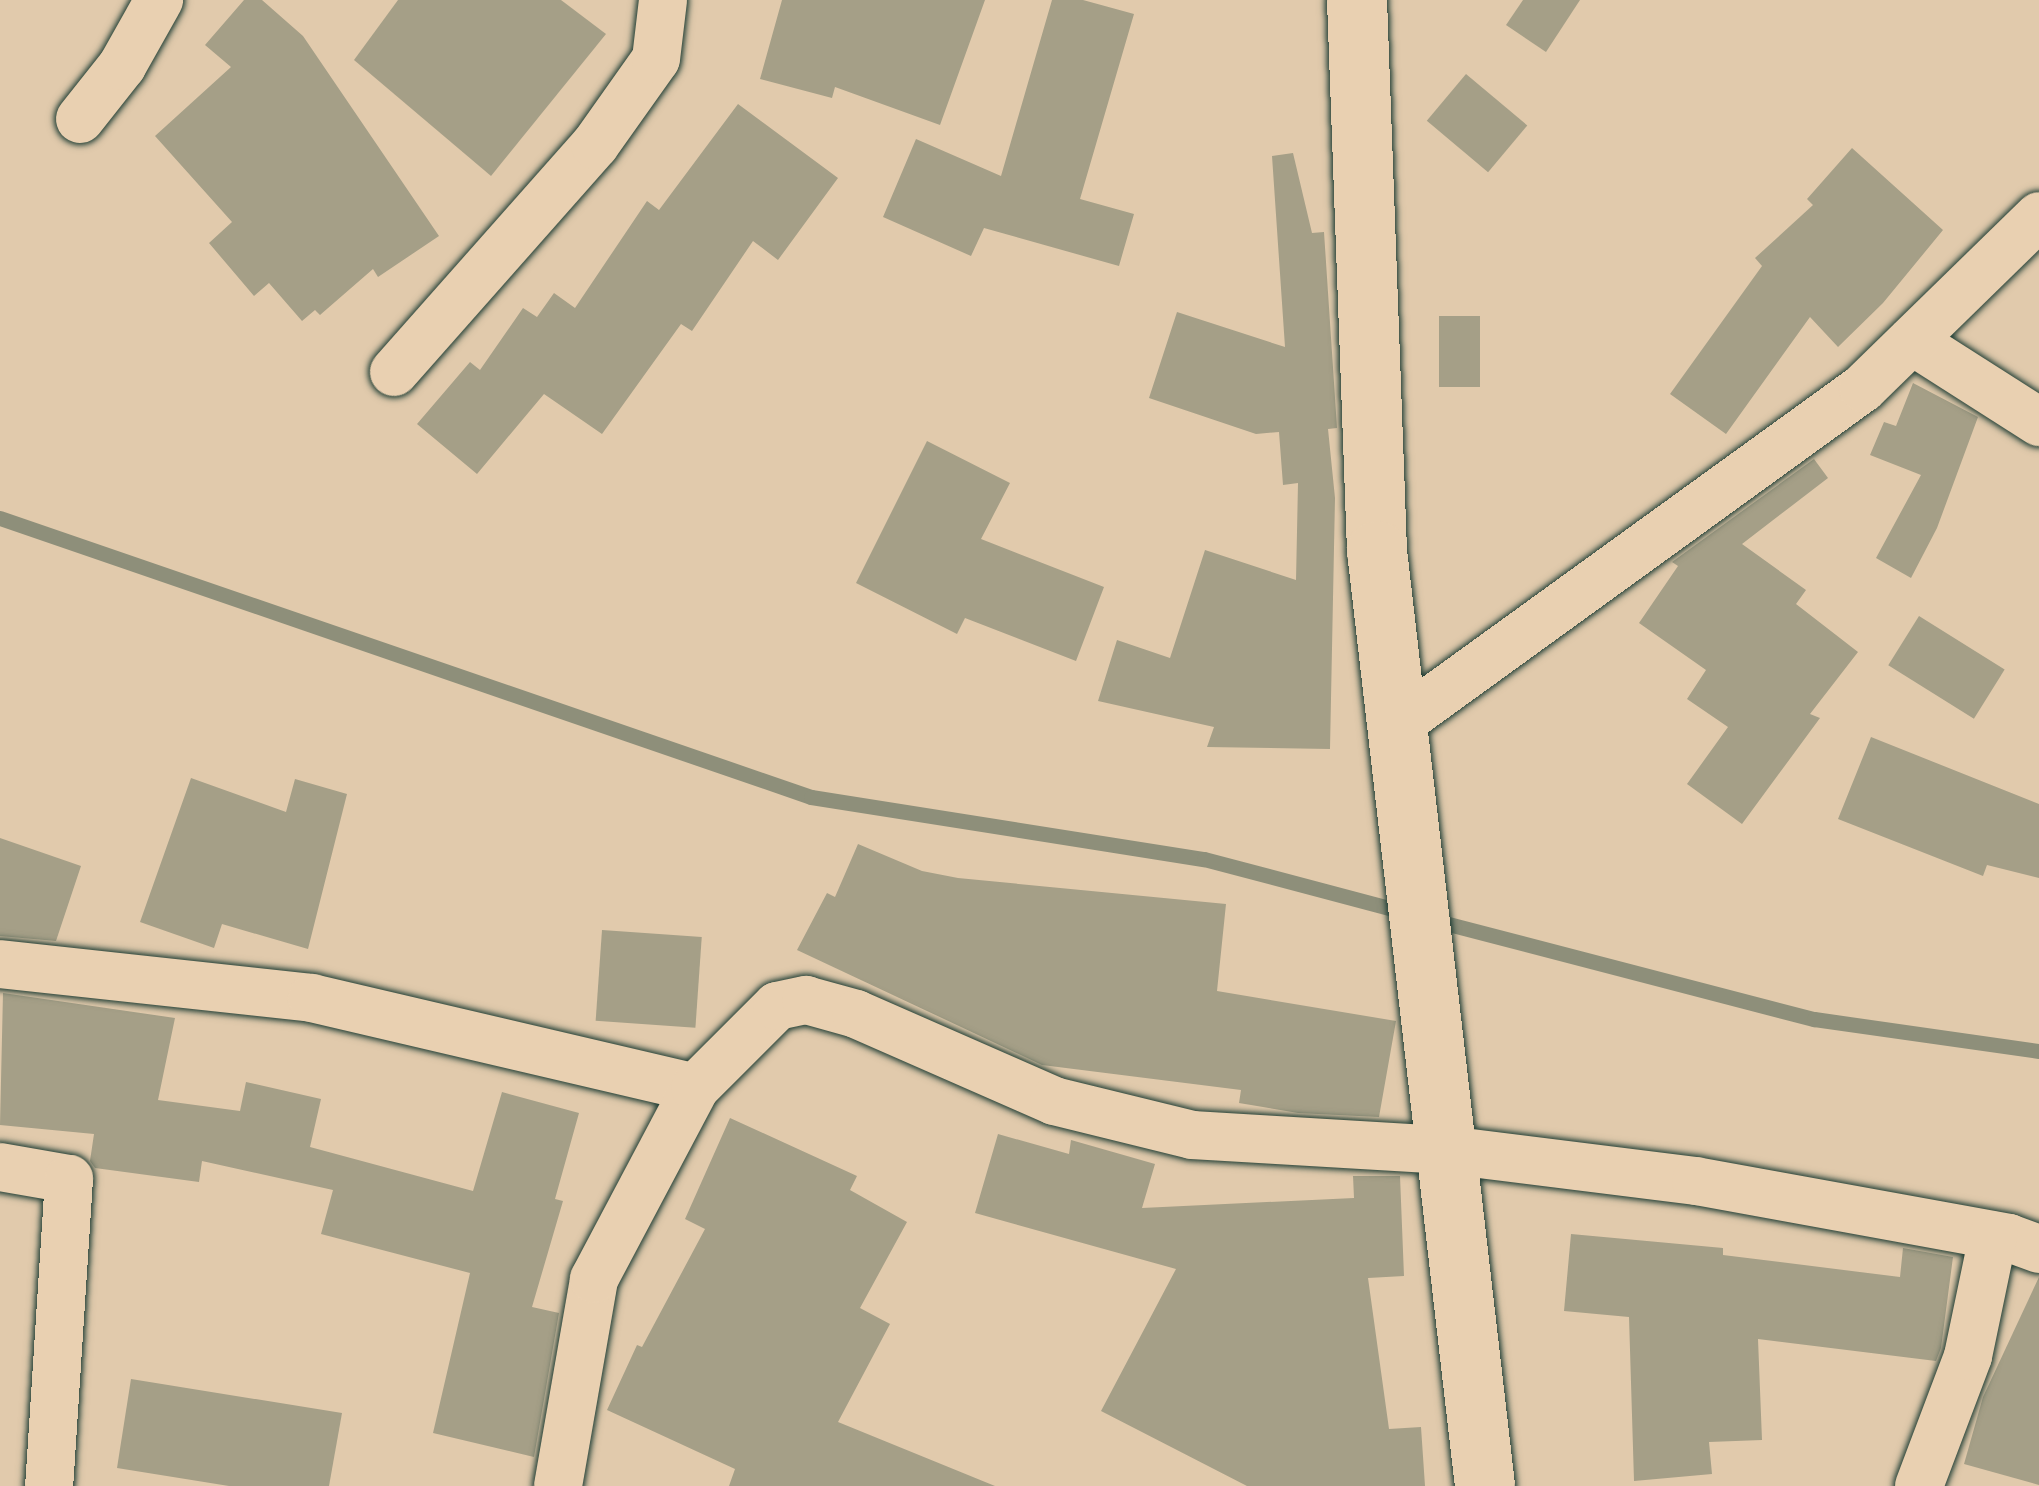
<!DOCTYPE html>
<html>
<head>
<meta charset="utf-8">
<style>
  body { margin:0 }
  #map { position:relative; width:2039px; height:1486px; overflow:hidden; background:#e1caac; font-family:Dekko,sans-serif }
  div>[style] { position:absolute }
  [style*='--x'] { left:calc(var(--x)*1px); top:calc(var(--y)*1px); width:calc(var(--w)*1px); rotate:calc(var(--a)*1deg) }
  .stream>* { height:15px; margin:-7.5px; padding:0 7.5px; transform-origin:7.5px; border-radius:7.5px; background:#8e8f7a }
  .building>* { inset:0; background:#a59f87; transform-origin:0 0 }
  .roads { filter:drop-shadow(0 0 3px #1f3d34) drop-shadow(0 0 3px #1f3d34) }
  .minor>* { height:48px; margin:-24px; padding:0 24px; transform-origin:24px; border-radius:24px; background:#e9d0b1 }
  .tertiary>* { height:60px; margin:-30px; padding:0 30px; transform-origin:30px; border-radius:30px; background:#e9d0b1 }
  span { translate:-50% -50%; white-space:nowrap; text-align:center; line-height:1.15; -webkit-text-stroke:9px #e9d0b1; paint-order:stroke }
</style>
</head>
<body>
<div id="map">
  <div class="stream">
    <div style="--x:0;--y:518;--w:858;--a:18.98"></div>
    <div style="--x:811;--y:797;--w:398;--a:9"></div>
    <div style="--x:1204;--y:859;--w:207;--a:14.8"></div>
    <div style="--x:1433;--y:920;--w:394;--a:14.6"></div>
    <div style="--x:1814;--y:1019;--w:227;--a:8.1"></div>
  </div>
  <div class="building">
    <div style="clip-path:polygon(244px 0,262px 0,303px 36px,439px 236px,378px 277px,373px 269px,320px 315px,315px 310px,302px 321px,269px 283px,254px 296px,209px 243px,232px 222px,155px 136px,231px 67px,205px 45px)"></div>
    <div style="clip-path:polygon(398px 0,561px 0,606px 34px,491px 176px,354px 60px)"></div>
    <div style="clip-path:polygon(782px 0,985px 0,940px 125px,835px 87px,832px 98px,760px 79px)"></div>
    <div style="clip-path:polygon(1052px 0,1083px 0,1134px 14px,1080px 199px,1134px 214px,1119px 266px,984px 228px,971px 256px,883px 217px,916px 139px,1001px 176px)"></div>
    <div style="clip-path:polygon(1523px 0,1580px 0,1546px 52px,1506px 25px)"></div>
    <div style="left:1466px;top:74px;width:80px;height:61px;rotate:40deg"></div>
    <div style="clip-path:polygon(738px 104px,838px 178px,778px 260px,753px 241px,692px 331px,681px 324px,602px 434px,544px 394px,477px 474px,417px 424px,470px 362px,480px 370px,523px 308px,537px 317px,554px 293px,575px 308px,647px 201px,659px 210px)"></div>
    <div style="clip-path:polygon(1852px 148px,1943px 230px,1883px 303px,1838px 347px,1810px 317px,1726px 434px,1670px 394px,1762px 266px,1755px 258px,1813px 205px,1807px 199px)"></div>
    <div style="clip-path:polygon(1293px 153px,1312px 233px,1324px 232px,1337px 428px,1328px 429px,1335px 498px,1330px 749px,1207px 747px,1214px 727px,1098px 701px,1117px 640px,1170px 658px,1205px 550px,1296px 580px,1298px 483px,1283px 485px,1279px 432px,1256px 434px,1149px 398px,1177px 312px,1285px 347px,1272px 156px)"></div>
    <div style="left:1439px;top:316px;width:41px;height:71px"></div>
    <div style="clip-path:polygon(1913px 383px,1978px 417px,1937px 528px,1911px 578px,1876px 558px,1921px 475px,1870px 455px,1884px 422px,1896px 426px)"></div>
    <div style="clip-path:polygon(927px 441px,1010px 483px,981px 539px,1104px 587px,1076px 661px,965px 618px,957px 634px,856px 583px)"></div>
    <div style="clip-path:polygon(1814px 459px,1828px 478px,1742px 544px,1806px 590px,1796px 604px,1858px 652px,1810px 714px,1820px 718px,1742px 824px,1687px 784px,1728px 727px,1687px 699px,1706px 670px,1639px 623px,1678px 566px,1672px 562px)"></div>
    <div style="left:1919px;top:616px;width:101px;height:58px;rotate:32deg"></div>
    <div style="clip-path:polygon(1871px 737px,2039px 804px,2039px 878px,1987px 865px,1983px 876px,1838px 819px)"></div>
    <div style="clip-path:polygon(191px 778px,286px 812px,295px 779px,347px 794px,308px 949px,222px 924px,214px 948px,140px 922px)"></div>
    <div style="clip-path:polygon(0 838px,81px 866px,56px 941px,0 936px)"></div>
    <div style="clip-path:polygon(858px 844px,922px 871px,958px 878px,1226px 904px,1217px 991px,1396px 1021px,1379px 1117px,1298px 1113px,1239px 1103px,1241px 1090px,1042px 1065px,797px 950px,827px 893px,835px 897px)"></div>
    <div style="left:602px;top:930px;width:100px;height:91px;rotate:4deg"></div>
    <div style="clip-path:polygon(3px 993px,175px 1018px,158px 1100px,240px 1111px,246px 1082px,321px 1099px,310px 1147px,473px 1191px,502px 1092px,579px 1113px,555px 1199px,563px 1201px,532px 1307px,559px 1313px,534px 1457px,433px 1433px,470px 1273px,321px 1234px,333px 1190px,202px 1161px,199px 1182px,95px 1168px,90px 1161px,94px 1134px,0 1125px)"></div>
    <div style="clip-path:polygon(730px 1118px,857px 1176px,850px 1190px,907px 1222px,860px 1308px,890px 1324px,838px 1422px,995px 1486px,729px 1486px,735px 1469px,607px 1410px,637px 1345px,642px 1347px,705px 1229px,685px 1219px)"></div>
    <div style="clip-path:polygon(998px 1134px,1069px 1154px,1071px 1140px,1155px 1164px,1142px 1208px,1354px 1198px,1353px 1176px,1400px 1176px,1404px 1276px,1368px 1278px,1389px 1429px,1421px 1427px,1425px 1486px,1247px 1486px,1101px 1411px,1176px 1269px,975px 1213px)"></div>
    <div style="clip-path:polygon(1571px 1234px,1723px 1248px,1723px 1255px,1900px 1277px,1903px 1248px,1953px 1257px,1941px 1348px,1936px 1361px,1758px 1339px,1762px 1440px,1709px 1442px,1712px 1474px,1634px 1481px,1629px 1317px,1564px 1311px)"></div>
    <div style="clip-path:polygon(2039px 1277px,2039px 1485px,1964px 1464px,1983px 1397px)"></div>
    <div style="clip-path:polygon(131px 1379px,342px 1413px,329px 1486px,229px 1486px,117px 1468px)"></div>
  </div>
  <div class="roads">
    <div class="minor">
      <div style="--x:80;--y:119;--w:68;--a:-51.6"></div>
      <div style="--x:122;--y:66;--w:76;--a:-60.7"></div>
      <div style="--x:1912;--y:341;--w:151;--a:32.5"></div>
      <div style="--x:394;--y:372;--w:303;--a:-48.5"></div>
      <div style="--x:595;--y:145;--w:105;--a:-54.7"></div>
      <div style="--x:656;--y:59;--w:59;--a:-83.2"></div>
      <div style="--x:1400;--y:723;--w:571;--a:-35.89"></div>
      <div style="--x:1863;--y:388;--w:246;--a:-44.3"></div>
      <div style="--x:0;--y:964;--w:314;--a:6.2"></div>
      <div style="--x:312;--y:998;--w:393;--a:13.2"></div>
      <div style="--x:0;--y:1167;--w:70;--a:9.9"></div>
      <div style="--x:69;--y:1179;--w:308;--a:93.7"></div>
      <div style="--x:558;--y:1486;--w:210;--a:-80.1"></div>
      <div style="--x:594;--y:1279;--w:216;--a:-62.1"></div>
      <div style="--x:695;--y:1088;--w:116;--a:-45"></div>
      <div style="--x:777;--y:1006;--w:30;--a:-12"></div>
      <div style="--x:806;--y:1000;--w:52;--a:15.6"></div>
      <div style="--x:856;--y:1014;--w:216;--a:23.7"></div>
      <div style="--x:1054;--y:1101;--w:142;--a:13.8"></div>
      <div style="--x:1192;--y:1135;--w:255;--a:3.4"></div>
      <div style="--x:1447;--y:1150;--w:251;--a:7.1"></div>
      <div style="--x:1696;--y:1181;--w:318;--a:10.3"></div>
      <div style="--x:2009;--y:1238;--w:32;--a:20"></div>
      <div style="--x:1919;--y:1486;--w:139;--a:-69.3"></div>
      <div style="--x:1968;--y:1356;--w:123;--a:-78.2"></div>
    </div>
    <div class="tertiary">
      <div style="--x:1357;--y:0;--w:551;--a:87.92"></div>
      <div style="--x:1377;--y:551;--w:941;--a:83.41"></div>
    </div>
  </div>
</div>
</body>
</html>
